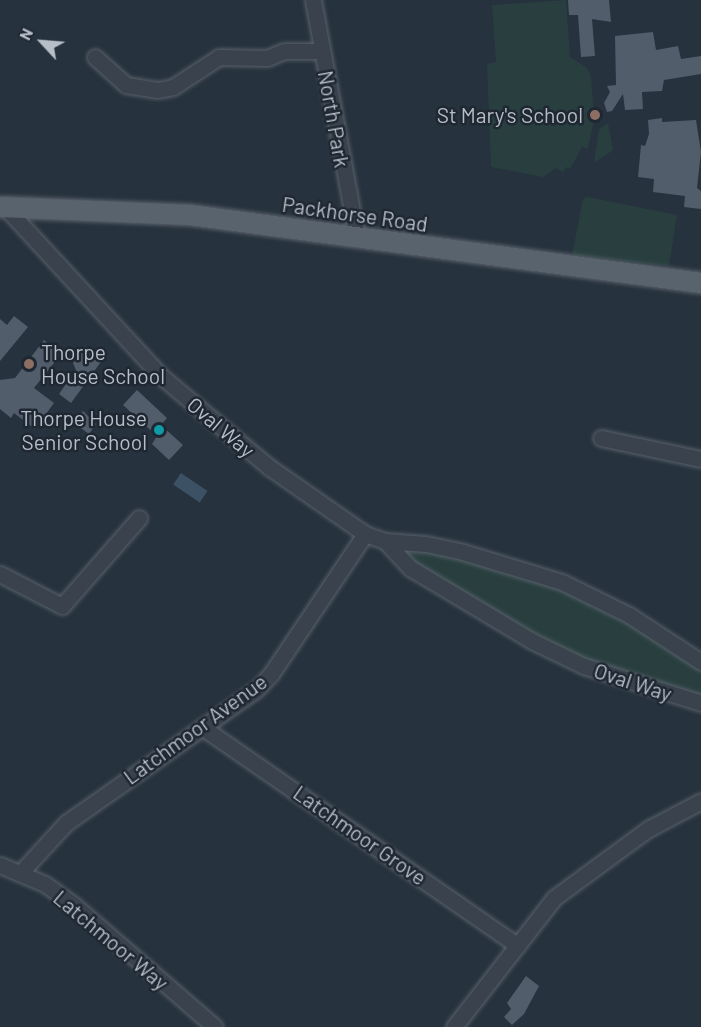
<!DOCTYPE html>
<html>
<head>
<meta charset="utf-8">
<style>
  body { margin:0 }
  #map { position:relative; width:701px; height:1027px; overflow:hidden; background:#26323d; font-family:Barlow,sans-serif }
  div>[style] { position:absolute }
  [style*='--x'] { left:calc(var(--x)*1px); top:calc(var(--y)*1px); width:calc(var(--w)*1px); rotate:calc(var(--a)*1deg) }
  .green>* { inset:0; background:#293f3f }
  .water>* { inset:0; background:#3d5165; transform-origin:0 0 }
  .building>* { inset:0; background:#525d6b }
  .roads { filter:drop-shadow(0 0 2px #58616b) drop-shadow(0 0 2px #58616b) }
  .minor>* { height:15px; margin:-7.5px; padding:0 7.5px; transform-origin:7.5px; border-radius:7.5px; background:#3a434d }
  .major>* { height:20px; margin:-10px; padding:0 10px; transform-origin:10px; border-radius:10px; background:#58636d }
  .dots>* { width:16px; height:16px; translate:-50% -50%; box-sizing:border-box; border:3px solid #1f2832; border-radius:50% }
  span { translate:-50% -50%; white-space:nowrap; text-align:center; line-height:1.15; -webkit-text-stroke:5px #1f2832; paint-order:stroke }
  .poi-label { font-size:21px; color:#b6bec8 }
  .right { translate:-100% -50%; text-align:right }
  .left { translate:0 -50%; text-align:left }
  .street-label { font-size:21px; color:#b6bec8 }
  .north { position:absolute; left:12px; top:12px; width:60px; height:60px; -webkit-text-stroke:4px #1f2832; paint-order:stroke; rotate:296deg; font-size:16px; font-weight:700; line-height:24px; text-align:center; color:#b6bec8 }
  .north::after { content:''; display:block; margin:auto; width:21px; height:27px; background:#b6bec8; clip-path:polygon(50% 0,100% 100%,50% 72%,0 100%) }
</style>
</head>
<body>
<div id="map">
  <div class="green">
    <div style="clip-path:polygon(566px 0,570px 57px,587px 68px,591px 76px,594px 119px,588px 149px,582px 147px,570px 169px,566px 167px,563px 172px,556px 168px,543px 177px,491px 167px,487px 64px,496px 62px,492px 5px)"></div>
    <div style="clip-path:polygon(608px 123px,613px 150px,594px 163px,599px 129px)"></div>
    <div style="clip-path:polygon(588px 197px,677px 215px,669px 266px,572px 255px,583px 199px)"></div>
    <div style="clip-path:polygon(412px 546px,539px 580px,610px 611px,701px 668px,701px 695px,588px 661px,537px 637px,418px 566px,405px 552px)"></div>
  </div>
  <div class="water">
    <div style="left:181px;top:473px;width:32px;height:14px;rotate:34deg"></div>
  </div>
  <div class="building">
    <div style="clip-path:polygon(568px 0,609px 0,611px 22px,592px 19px,595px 56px,581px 57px,578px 15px,569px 15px)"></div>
    <div style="clip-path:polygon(653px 32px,656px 50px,678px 46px,681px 59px,701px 56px,701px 74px,664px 80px,662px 91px,642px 92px,643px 109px,625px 110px,623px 94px,612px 111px,607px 112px,604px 103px,610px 92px,607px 86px,616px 85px,615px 36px)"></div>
    <div style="clip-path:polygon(662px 118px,662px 122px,696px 120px,701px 152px,697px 188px,701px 191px,701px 209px,684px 207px,685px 196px,653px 192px,654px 179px,638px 177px,641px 145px,645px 146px,649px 134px,648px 120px)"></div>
    <div style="clip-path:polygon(14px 316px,28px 327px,0 361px,0 319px,7px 325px)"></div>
    <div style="clip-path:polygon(44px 340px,61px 354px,34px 388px,54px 403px,35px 429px,14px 413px,11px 418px,0 409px,0 380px,15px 378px)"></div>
    <div style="clip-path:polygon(85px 346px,103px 359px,71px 403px,59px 394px,76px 370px,73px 363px)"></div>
    <div style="clip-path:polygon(137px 390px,167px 418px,161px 425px,183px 445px,169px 460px,152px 444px,157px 436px,123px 405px)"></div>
    <div style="clip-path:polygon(83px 411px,96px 424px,89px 434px,74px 423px)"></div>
    <div style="clip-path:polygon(526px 976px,539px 986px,524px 1014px,512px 1025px,504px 1017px,511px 1009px,507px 1003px)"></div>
  </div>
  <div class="roads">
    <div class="minor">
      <div style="--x:313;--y:0;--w:242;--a:79.5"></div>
      <div style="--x:95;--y:57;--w:42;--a:42.1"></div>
      <div style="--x:126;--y:85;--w:32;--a:9"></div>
      <div style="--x:158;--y:90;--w:15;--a:-11"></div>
      <div style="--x:173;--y:87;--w:55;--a:-33.1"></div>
      <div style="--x:219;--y:57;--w:48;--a:1.2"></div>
      <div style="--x:267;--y:58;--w:18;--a:-22"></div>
      <div style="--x:284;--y:51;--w:37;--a:0"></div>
      <div style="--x:5;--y:207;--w:230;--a:47.3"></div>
      <div style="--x:161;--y:376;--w:141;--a:40.1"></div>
      <div style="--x:269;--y:467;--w:117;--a:34.9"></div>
      <div style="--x:365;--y:534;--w:21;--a:19"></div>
      <div style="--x:385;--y:541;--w:41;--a:4.2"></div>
      <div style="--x:426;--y:544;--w:38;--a:12"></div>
      <div style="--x:463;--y:552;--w:103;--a:16.9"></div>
      <div style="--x:562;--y:582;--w:75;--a:26.2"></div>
      <div style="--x:629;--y:615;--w:86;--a:33.1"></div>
      <div style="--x:601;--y:438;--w:102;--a:11.9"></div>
      <div style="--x:385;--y:541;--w:37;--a:47"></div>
      <div style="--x:410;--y:568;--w:142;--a:30.9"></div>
      <div style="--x:532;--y:641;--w:58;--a:25.7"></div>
      <div style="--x:584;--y:666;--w:123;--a:17.5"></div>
      <div style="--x:0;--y:574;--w:70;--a:27.3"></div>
      <div style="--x:62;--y:606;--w:117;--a:-48.8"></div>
      <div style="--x:202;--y:727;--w:383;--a:34.7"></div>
      <div style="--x:0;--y:865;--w:49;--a:22.9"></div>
      <div style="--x:45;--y:884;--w:36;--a:36"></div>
      <div style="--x:74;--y:905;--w:186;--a:40.9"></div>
      <div style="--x:21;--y:872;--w:67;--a:-47.4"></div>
      <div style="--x:66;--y:823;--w:233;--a:-35.1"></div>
      <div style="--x:257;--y:689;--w:21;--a:-47"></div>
      <div style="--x:271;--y:674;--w:169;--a:-56.1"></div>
      <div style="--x:454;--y:1027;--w:163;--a:-52.2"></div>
      <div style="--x:554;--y:898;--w:117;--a:-36.3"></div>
      <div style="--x:648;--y:829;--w:60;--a:-27.8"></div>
    </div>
    <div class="major">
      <div style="--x:0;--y:207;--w:190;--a:2.4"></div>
      <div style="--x:190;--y:215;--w:516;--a:7.58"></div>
    </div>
  </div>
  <div class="dots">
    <div style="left:595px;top:115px;background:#8d6e63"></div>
    <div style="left:29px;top:364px;background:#8d6e63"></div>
    <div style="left:159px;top:430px;background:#0f9aa8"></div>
  </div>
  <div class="poi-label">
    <span class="right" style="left:583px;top:115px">St Mary's School</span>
    <span class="left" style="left:41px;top:364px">Thorpe<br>House School</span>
    <span class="right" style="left:147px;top:430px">Thorpe House<br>Senior School</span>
  </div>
  <div class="street-label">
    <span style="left:334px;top:119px;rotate:80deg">North Park</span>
    <span style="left:355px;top:214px;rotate:8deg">Packhorse Road</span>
    <span style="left:221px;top:427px;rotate:40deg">Oval Way</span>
    <span style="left:633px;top:682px;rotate:18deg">Oval Way</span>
    <span style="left:195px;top:729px;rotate:-36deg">Latchmoor Avenue</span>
    <span style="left:360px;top:835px;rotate:35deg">Latchmoor Grove</span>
    <span style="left:111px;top:940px;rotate:40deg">Latchmoor Way</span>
  </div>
  <div class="north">N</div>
</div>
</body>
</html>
